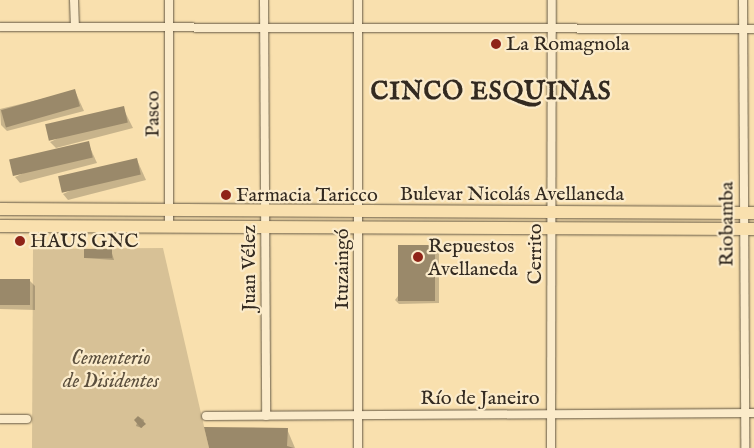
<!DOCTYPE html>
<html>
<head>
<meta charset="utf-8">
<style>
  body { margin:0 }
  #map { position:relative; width:754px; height:448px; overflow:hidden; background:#f9e0ae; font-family:"IM FELL English",serif }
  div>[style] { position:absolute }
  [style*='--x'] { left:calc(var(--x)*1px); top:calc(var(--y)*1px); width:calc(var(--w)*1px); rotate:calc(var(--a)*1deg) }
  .green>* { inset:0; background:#d7c196 }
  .shadow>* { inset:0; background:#0003 }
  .building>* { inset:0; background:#9a896a; transform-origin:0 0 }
  .roads { filter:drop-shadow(0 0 1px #645844) drop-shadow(0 0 1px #645844) }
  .minor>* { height:8px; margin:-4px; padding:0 4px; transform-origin:4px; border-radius:4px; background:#fbebca }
  .primary>* { height:12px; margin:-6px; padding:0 6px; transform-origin:6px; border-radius:6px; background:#f9e0ae }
  .dots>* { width:14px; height:14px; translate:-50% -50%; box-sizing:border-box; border:2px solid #fbebca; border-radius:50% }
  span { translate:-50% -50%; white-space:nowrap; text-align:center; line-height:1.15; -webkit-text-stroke:4.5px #fbebca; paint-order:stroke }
  .poi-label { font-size:20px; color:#332a20 }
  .left { translate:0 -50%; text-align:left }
  .street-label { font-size:20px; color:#332a20 }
  .park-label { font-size:20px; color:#5c503e; font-style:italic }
  .district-label { font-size:25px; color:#332a20; font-weight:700; letter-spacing:1px }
</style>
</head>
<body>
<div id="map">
  <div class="green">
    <div style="clip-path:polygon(163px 248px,209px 448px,32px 448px,33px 249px)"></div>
  </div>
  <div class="shadow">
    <div style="clip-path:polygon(75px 91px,84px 111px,7px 131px,1px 125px,0 109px)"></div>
    <div style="clip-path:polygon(123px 108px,133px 128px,56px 148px,50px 142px)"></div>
    <div style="clip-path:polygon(88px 143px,97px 163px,20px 183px,15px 177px)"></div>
    <div style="clip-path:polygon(137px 160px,146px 180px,68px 200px,63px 194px)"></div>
    <div style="clip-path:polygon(435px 247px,439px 251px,439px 303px,399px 304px,395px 300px)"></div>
    <div style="clip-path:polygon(111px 250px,114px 260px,85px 258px)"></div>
    <div style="clip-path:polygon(0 280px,30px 281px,35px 286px,35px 310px,0 309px)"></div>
    <div style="clip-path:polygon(139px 417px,144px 420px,142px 428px,136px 426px)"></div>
    <div style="clip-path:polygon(287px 429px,295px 448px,210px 448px)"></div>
  </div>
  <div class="building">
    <div style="left:75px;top:89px;width:18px;height:77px;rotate:74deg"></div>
    <div style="left:124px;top:106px;width:17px;height:81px;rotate:77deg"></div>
    <div style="left:89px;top:141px;width:17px;height:82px;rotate:77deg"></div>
    <div style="left:137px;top:158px;width:17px;height:81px;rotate:77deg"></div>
    <div style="left:398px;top:245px;width:37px;height:56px"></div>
    <div style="left:84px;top:249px;width:28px;height:9px"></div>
    <div style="left:0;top:279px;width:30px;height:26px"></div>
    <div style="clip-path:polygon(138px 416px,146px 424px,141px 428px,134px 420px)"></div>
    <div style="clip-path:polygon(204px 427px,288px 428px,287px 446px,294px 448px,209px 448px)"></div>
  </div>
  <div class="roads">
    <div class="minor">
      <div style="--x:74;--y:0;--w:27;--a:88"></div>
      <div style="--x:264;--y:0;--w:416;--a:89.7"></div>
      <div style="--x:358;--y:0;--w:448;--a:90"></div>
      <div style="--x:743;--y:0;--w:448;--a:89.7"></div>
      <div style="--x:0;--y:27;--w:754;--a:0.15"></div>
      <div style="--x:169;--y:227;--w:227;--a:-90"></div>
      <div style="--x:206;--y:416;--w:548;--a:-0.31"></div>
      <div style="--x:0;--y:419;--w:27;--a:0"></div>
      <div style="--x:551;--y:448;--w:448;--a:-89.9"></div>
    </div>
    <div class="primary">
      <div style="--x:0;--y:209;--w:754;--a:0.3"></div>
      <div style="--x:0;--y:226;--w:754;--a:0.23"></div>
    </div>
  </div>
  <div class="dots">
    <div style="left:496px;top:44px;background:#8f2418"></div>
    <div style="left:226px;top:195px;background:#8f2418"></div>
    <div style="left:20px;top:241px;background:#8f2418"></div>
    <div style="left:418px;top:257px;background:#8f2418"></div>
  </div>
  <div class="poi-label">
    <span class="left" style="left:506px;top:44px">La Romagnola</span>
    <span class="left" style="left:236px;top:195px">Farmacia Taricco</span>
    <span class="left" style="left:30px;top:241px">HAUS GNC</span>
    <span class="left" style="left:428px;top:258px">Repuestos<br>Avellaneda</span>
  </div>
  <div class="street-label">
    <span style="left:153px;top:114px;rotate:-90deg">Pasco</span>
    <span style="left:512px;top:194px">Bulevar Nicolás Avellaneda</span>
    <span style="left:727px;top:224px;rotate:-90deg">Riobamba</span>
    <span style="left:535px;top:254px;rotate:-90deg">Cerrito</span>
    <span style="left:249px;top:268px;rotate:-90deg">Juan Vélez</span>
    <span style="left:342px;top:269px;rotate:-90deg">Ituzaingó</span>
    <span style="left:480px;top:398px">Río de Janeiro</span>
  </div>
  <div class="park-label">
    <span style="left:111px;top:370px">Cementerio<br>de Disidentes</span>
  </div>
  <div class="district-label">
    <span style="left:491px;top:92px">CINCO ESQUINAS</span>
  </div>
</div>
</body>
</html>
